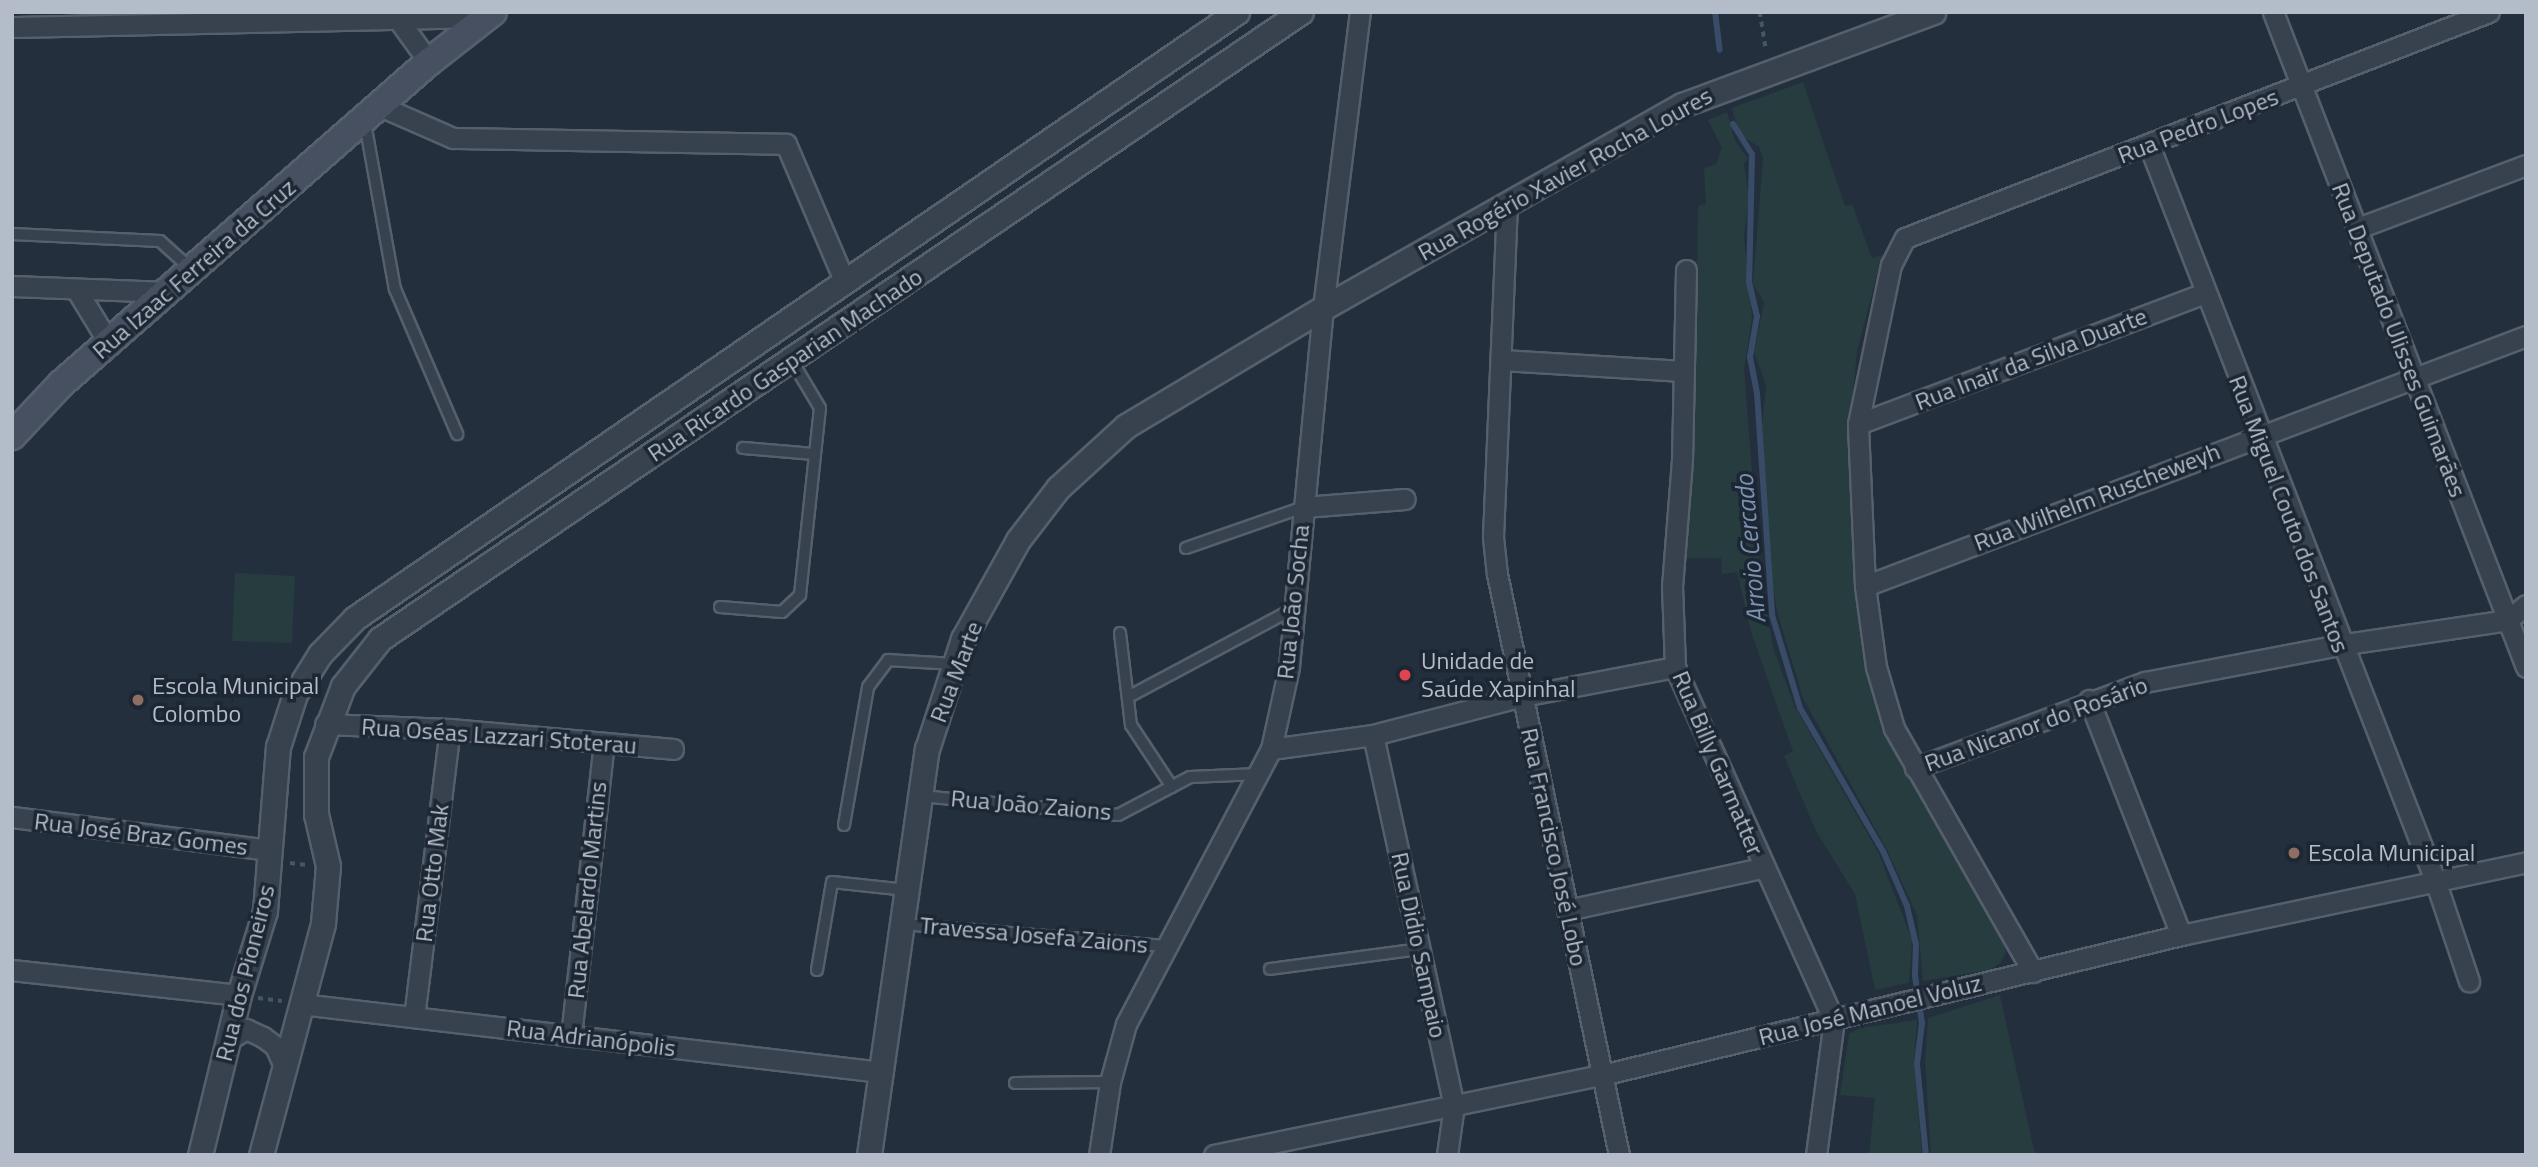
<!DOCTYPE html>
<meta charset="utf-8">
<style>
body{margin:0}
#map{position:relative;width:2538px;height:1167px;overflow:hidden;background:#242f3e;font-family:"Titillium Web",sans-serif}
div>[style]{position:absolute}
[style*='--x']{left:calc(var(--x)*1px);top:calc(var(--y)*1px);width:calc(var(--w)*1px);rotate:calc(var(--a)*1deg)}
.green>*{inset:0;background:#263c3f}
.stream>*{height:6px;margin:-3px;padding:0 3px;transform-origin:3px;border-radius:3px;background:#394c67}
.path>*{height:3.5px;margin-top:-1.75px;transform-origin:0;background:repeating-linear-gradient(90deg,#44595c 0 5px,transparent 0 10px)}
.roads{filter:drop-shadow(2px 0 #565f6c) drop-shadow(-2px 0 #565f6c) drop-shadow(0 2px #565f6c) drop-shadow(0 -2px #565f6c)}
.service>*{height:10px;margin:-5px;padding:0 5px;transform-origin:5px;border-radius:5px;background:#38414e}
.minor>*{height:19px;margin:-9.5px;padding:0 9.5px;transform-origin:9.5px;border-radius:9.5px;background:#38414e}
.tertiary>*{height:23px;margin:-11.5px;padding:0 11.5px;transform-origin:11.5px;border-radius:11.5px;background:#38414e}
.secondary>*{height:26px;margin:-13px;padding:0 13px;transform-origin:13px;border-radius:13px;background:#465061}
.dots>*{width:19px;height:19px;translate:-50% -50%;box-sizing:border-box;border:4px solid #1d2633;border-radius:50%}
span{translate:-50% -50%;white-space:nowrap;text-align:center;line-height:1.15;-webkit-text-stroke:7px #1d2633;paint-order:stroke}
.street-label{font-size:24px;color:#b4bcc9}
.poi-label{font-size:24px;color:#b4bcc9}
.left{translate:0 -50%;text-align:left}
.water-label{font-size:26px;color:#7c92b1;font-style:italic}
.frame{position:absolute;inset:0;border:14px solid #b4bcc9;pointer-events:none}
</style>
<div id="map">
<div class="green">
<i style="clip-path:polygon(1803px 82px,1845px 206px,1852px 204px,1872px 258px,1882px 255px,1857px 351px,1850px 423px,1853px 547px,1865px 660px,1885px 724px,2004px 944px,2006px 952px,2001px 962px,1990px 970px,1923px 981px,1917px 915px,1887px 850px,1803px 698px,1778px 615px,1769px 567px,1762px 425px,1766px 385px,1754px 352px,1764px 302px,1753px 284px,1763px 158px,1759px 147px,1739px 134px,1732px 108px)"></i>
<i style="clip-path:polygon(1727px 112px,1735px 141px,1748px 158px,1744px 164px,1749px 197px,1744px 236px,1752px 318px,1744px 369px,1759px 563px,1773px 648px,1795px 707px,1879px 854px,1912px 940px,1909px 983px,1875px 990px,1855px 894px,1816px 831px,1784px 756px,1793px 751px,1751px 632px,1737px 572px,1722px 574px,1721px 558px,1682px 558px,1694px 467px,1698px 206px,1706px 204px,1704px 168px,1716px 164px,1722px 148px,1708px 120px)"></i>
<i style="clip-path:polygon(235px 573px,295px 576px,292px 643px,232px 641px)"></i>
<i style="clip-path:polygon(2000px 995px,2035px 1155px,1931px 1155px,1925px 1062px,1928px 1018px)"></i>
<i style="clip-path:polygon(1917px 1020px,1914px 1064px,1922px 1155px,1869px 1155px,1875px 1098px,1840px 1095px,1849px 1034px,1860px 1028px)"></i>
</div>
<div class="stream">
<i style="--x:1715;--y:12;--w:38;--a:83"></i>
<i style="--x:1733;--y:124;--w:36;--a:58"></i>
<i style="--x:1752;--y:154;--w:128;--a:91.3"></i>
<i style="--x:1749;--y:282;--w:35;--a:77"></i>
<i style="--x:1757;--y:316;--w:42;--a:99.7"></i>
<i style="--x:1750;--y:357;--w:37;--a:79"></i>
<i style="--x:1757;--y:393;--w:223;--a:86.1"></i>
<i style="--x:1772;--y:615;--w:97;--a:73.2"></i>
<i style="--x:1800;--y:708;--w:165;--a:59.9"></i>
<i style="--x:1883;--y:851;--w:60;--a:66.4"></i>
<i style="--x:1907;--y:906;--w:39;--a:77"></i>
<i style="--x:1916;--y:944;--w:32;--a:92"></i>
<i style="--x:1915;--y:976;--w:48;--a:81.5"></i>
<i style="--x:1922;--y:1023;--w:41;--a:97"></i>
<i style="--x:1917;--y:1064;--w:91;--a:84.4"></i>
</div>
<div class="path">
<i style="--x:1760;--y:12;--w:38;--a:81"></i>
<i style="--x:290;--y:863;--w:17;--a:7"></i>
<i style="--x:258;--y:998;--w:24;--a:7"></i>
</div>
<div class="roads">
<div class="service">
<i style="--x:365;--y:123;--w:169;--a:79.8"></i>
<i style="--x:395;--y:289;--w:158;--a:66.8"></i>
<i style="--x:12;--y:234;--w:148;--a:2.7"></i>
<i style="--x:160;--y:241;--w:40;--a:42"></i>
<i style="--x:743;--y:448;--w:72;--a:4.8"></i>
<i style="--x:1186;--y:548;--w:125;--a:-19.2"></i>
<i style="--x:720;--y:607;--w:62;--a:4.6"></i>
<i style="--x:782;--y:612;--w:25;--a:-43"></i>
<i style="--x:800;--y:595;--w:188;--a:-83.9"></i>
<i style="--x:820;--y:408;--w:55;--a:-120.8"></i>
<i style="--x:1120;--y:633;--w:93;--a:83.2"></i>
<i style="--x:1131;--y:725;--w:74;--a:56.5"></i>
<i style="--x:1130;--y:696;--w:185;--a:-28.1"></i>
<i style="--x:921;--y:796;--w:198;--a:5.5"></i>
<i style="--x:1118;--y:815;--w:81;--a:-27.8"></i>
<i style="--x:1190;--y:777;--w:69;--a:-2.5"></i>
<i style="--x:844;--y:825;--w:140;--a:-80.1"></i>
<i style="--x:868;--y:687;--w:34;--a:-53"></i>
<i style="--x:888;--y:660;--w:66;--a:3.5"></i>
<i style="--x:902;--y:924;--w:265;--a:4.8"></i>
<i style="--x:1270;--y:969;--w:151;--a:-7.6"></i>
<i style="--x:817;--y:970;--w:89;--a:-80.3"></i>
<i style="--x:832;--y:882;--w:75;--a:6.1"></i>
<i style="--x:1015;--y:1083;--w:95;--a:-0.6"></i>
</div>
<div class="minor">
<i style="--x:2273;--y:12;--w:702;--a:68.88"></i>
<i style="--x:400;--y:22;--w:49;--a:54.1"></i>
<i style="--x:12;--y:27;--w:475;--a:-1.2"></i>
<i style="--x:380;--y:106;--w:80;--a:23.7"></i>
<i style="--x:453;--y:138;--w:333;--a:1"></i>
<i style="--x:786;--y:144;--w:150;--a:66.9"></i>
<i style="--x:2149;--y:145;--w:789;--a:68.74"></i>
<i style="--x:2435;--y:880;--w:107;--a:71.4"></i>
<i style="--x:1507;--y:203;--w:334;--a:92.4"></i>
<i style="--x:1493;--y:537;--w:37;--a:84"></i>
<i style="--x:1497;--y:574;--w:594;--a:78.14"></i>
<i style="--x:2358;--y:228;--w:179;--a:-20.6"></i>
<i style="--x:1686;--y:270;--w:190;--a:91.2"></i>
<i style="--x:1682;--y:460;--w:126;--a:94.5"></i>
<i style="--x:1672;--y:586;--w:81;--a:87.9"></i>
<i style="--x:1675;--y:667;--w:387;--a:65.8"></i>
<i style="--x:1834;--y:1020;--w:136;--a:97.6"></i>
<i style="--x:12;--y:286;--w:155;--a:2.2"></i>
<i style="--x:76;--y:289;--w:63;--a:58.6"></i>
<i style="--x:1503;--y:360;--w:179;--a:3.5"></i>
<i style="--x:1858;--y:424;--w:371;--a:-20.7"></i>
<i style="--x:1304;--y:507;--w:101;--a:-4.5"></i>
<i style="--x:1865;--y:586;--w:707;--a:-20.72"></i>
<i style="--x:2089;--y:700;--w:252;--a:68.6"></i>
<i style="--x:325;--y:724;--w:125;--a:2.3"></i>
<i style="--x:450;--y:729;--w:224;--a:5.1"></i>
<i style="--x:1373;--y:735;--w:379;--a:77.7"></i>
<i style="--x:1454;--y:1105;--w:50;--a:98"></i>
<i style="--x:1271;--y:749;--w:103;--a:-7.8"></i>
<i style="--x:1373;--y:735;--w:155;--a:-14.6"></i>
<i style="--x:1523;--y:696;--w:155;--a:-10.8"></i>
<i style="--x:1915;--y:768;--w:246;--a:-20.5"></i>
<i style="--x:2145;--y:682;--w:197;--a:-10.8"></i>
<i style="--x:2339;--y:645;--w:171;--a:-8.4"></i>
<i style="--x:2508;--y:620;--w:23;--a:-40"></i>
<i style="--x:12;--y:817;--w:260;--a:7.3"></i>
<i style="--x:1567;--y:910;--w:199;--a:-12.2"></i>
<i style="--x:12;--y:970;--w:228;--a:6.3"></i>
<i style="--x:2033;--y:972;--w:281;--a:-119.7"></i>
<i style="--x:1894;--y:728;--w:64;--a:-106.4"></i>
<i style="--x:1876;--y:667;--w:82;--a:-97.7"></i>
<i style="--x:1865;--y:586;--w:162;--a:-92.5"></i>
<i style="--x:1858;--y:424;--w:162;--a:-78.3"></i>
<i style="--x:1891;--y:265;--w:30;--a:-63"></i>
<i style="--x:1905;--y:238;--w:626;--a:-21.16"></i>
<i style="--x:301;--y:1004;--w:584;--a:6.69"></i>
<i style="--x:414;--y:1017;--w:290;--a:-82.9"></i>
<i style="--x:571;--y:1036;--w:295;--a:-83.6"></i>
<i style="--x:228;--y:1040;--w:21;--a:-31"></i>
<i style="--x:246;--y:1029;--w:19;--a:25"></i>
<i style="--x:263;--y:1037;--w:15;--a:37"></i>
<i style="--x:275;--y:1046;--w:24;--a:66"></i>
<i style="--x:1099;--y:1155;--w:74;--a:-81.4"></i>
<i style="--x:1110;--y:1082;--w:60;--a:-74.6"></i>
<i style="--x:1126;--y:1024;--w:311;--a:-62.2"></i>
<i style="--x:1271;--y:749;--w:84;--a:-77.6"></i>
<i style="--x:1289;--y:667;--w:361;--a:-84.6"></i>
<i style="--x:1323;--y:308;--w:298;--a:-82.9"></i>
<i style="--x:1214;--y:1155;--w:396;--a:-11.7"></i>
<i style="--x:1602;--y:1075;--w:596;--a:-13.59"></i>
<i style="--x:2181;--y:935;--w:353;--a:-11.9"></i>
</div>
<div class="tertiary">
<i style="--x:200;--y:1155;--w:165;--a:-76.3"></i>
<i style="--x:239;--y:995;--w:88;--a:-72.8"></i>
<i style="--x:265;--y:911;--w:165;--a:-85.5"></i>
<i style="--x:278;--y:747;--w:56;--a:-72.2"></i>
<i style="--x:295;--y:694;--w:47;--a:-58"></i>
<i style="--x:320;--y:654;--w:50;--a:-45.8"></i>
<i style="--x:355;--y:618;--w:1070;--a:-34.49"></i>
<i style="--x:261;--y:1155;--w:240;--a:-75"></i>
<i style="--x:323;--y:923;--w:57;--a:-85"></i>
<i style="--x:328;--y:866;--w:53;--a:-103"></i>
<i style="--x:316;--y:814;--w:57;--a:-90"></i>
<i style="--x:316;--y:757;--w:76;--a:-69.2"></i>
<i style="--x:343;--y:686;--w:60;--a:-51.8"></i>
<i style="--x:380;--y:639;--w:1114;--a:-34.25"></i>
<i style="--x:869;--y:1155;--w:410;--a:-81.9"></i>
<i style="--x:927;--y:749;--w:116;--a:-71.9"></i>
<i style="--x:963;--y:639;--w:113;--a:-60.9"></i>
<i style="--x:1018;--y:540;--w:66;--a:-52.4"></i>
<i style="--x:1058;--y:488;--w:92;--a:-42.4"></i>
<i style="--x:1126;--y:426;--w:230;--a:-30.9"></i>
<i style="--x:1323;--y:308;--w:412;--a:-29.5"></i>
<i style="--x:1682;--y:105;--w:268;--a:-20.3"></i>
</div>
<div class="secondary">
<i style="--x:12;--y:436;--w:71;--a:-46.7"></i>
<i style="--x:61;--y:384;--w:489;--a:-41.2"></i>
<i style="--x:429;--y:62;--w:81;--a:-38"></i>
</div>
</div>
<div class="dots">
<i style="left:1405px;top:675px;background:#e0444e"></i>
<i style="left:138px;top:700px;background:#8d6e63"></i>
<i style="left:2294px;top:853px;background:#8d6e63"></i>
</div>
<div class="street-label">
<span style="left:2198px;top:126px;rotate:-21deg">Rua Pedro Lopes</span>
<span style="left:1565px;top:174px;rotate:-29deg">Rua Rogério Xavier Rocha Loures</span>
<span style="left:194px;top:269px;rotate:-41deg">Rua Izaac Ferreira da Cruz</span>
<span style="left:2399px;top:340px;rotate:69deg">Rua Deputado Ulisses Guimarães</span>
<span style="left:2031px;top:359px;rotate:-21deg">Rua Inair da Silva Duarte</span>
<span style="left:785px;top:365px;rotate:-34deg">Rua Ricardo Gasparian Machado</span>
<span style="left:2097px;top:497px;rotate:-21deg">Rua Wilhelm Ruscheweyh</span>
<span style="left:2289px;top:514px;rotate:69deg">Rua Miguel Couto dos Santos</span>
<span style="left:1293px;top:602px;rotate:-84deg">Rua João Socha</span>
<span style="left:956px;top:672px;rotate:-69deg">Rua Marte</span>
<span style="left:2036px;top:724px;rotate:-20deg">Rua Nicanor do Rosário</span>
<span style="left:499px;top:736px;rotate:4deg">Rua Oséas Lazzari Stoterau</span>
<span style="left:1718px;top:763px;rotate:67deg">Rua Billy Garmatter</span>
<span style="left:1031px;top:805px;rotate:5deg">Rua João Zaions</span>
<span style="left:141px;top:834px;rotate:7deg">Rua José Braz Gomes</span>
<span style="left:1554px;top:847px;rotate:78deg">Rua Francisco José Lobo</span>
<span style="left:432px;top:873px;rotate:-83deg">Rua Otto Mak</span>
<span style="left:587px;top:890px;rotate:-84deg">Rua Abelardo Martins</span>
<span style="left:1034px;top:935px;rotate:5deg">Travessa Josefa Zaions</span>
<span style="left:1419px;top:945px;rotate:78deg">Rua Didio Sampaio</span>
<span style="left:245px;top:973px;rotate:-76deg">Rua dos Pioneiros</span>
<span style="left:1870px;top:1010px;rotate:-14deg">Rua José Manoel Voluz</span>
<span style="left:591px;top:1038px;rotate:7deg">Rua Adrianópolis</span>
</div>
<div class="poi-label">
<span class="left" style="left:1421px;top:675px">Unidade de<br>Saúde Xapinhal</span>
<span class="left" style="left:152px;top:700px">Escola Municipal<br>Colombo</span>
<span class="left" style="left:2308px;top:853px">Escola Municipal</span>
</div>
<div class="water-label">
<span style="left:1750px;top:549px;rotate:-95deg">Arroio Cercado</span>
</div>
<div class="frame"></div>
</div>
